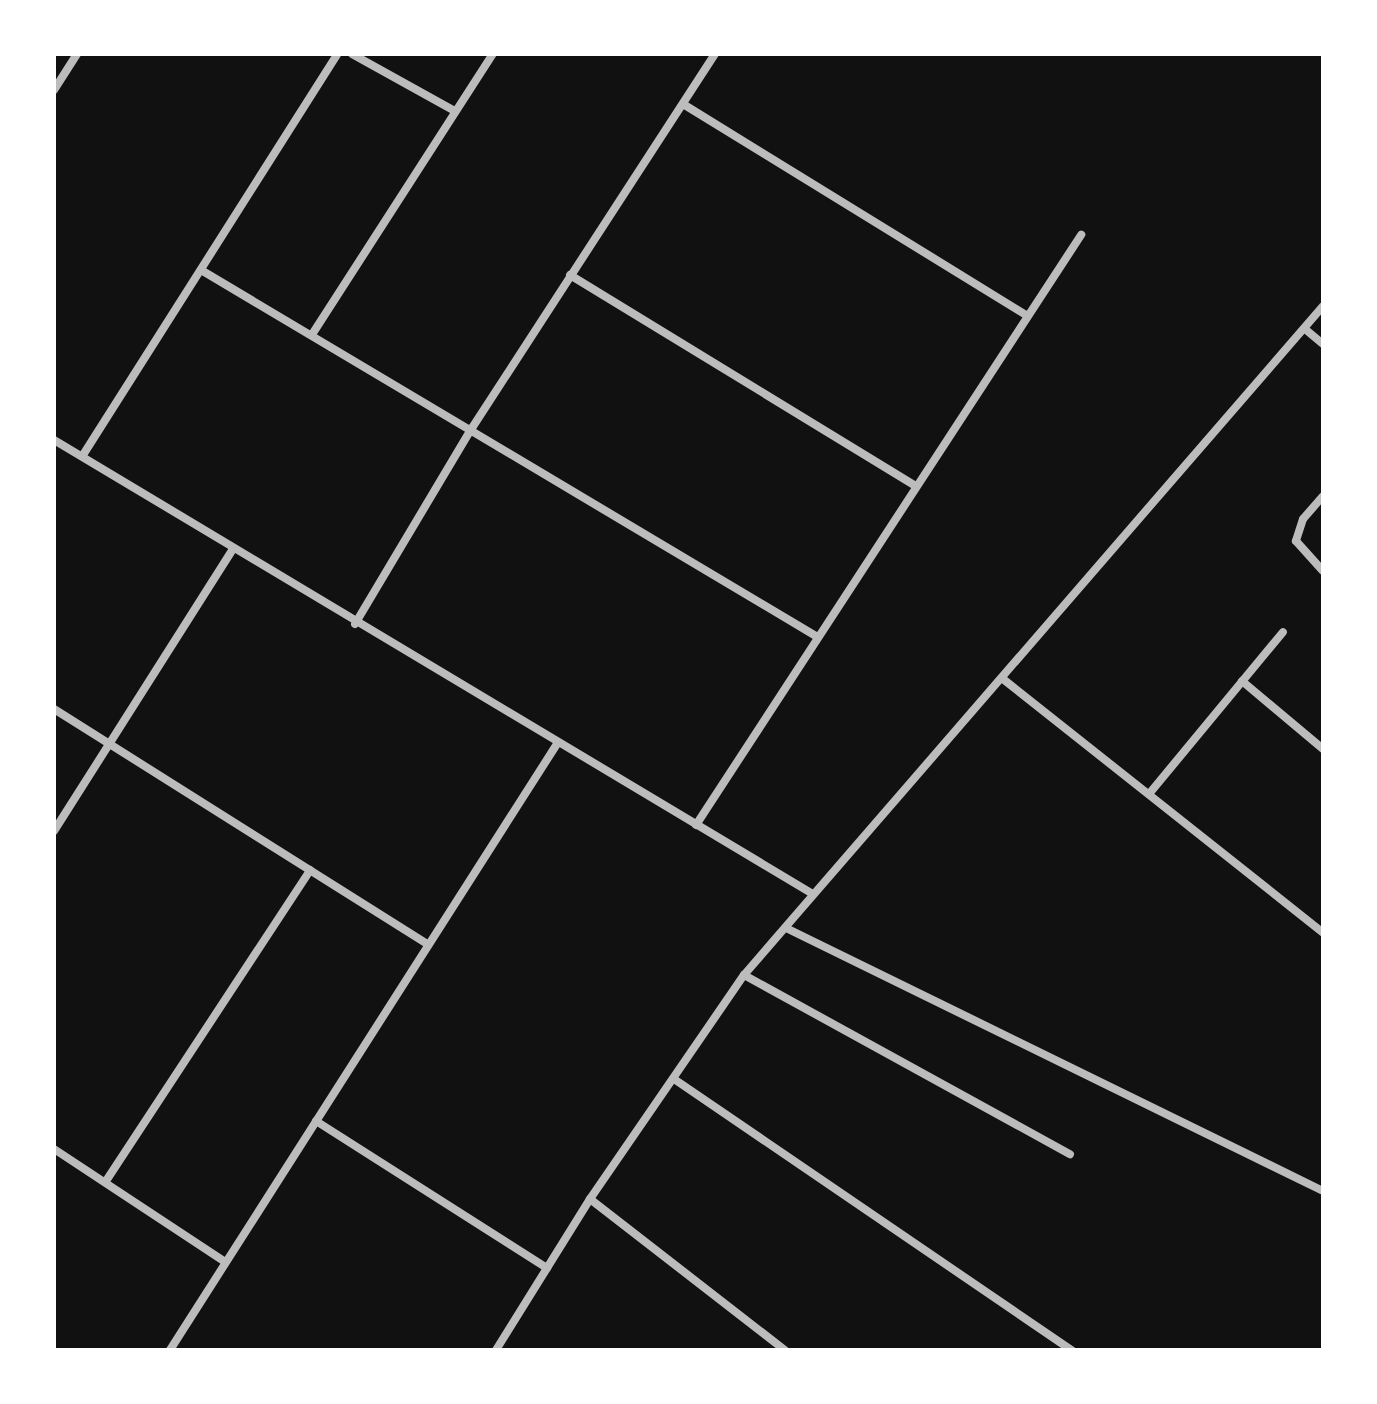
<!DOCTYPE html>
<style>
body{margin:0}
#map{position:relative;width:1377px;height:1404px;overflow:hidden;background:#111;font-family:"Varela Round",sans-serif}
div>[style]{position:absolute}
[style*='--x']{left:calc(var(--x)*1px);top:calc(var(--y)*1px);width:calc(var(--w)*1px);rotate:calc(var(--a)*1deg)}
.minor>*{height:8px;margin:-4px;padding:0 4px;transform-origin:4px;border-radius:4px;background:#bcbcbc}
span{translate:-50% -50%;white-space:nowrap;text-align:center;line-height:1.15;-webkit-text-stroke:6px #fff;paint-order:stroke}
.frame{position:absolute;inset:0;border:56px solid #fff;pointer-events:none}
</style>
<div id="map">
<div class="minor">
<i style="--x:352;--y:54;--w:118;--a:29"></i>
<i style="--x:54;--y:90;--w:43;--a:-57.4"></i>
<i style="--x:683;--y:104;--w:404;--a:31.6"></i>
<i style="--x:201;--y:270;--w:716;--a:30.76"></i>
<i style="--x:570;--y:275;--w:404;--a:31.4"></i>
<i style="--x:1305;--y:329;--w:23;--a:40"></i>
<i style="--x:313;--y:333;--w:332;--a:-57.2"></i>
<i style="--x:54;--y:440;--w:884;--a:30.89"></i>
<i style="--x:83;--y:455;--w:475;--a:-57.6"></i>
<i style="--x:1323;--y:496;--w:30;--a:131"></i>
<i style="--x:1303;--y:519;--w:23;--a:108"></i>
<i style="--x:1296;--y:541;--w:40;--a:48"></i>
<i style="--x:355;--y:624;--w:228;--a:-59.2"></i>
<i style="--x:472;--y:428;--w:446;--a:-57"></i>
<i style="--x:1003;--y:679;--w:409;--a:38.4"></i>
<i style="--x:1242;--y:681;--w:106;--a:40"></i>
<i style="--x:54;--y:709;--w:439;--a:32.2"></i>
<i style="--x:1149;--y:794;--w:210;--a:-50.4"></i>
<i style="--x:696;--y:825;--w:705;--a:-56.87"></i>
<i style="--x:54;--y:831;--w:334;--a:-57.6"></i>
<i style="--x:786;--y:928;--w:598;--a:26.09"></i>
<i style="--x:744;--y:975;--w:372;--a:28.8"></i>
<i style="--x:674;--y:1079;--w:482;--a:34.3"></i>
<i style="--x:316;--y:1121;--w:274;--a:32.5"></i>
<i style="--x:54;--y:1149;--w:204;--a:33.4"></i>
<i style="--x:106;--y:1181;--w:372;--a:-56.7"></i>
<i style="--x:590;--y:1199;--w:247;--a:37.8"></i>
<i style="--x:170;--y:1350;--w:719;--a:-57.44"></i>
<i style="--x:496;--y:1350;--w:178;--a:-58.1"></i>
<i style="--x:590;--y:1199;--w:272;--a:-55.5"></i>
<i style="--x:744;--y:975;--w:885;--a:-49.12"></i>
</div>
<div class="frame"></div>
</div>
